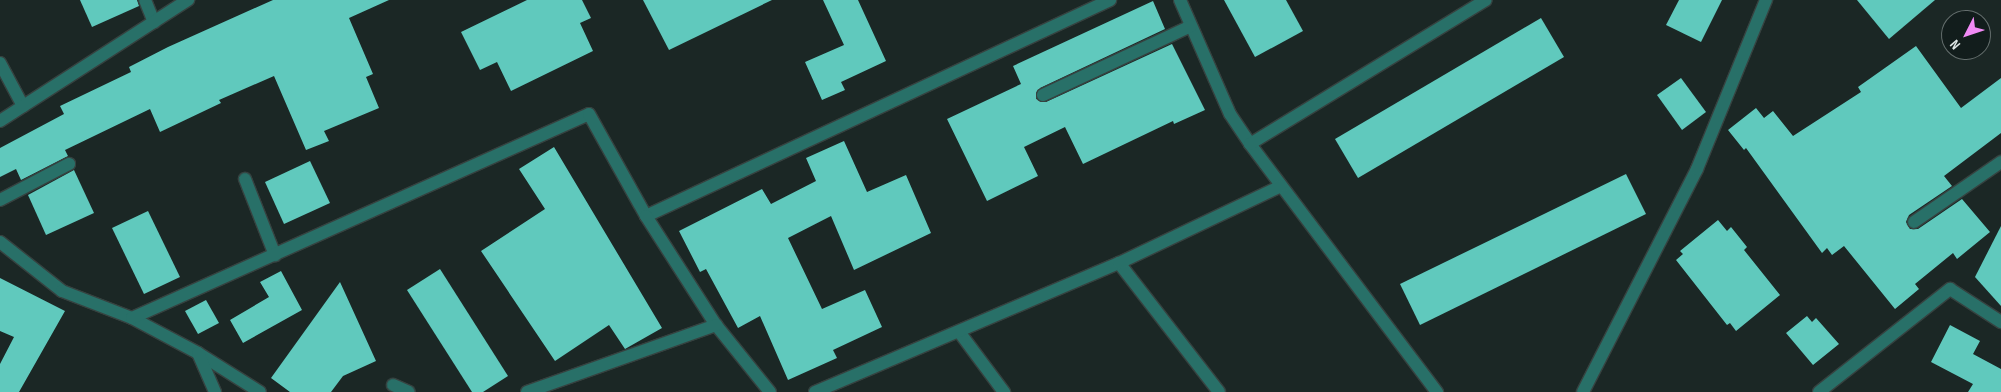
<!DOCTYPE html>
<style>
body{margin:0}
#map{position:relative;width:2001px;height:392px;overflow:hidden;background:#1b2725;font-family:"Sofia Sans Condensed",sans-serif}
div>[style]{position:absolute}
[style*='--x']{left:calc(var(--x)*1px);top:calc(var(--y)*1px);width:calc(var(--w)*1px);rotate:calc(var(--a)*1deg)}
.building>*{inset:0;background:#60c9bd}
.roads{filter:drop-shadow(1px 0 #364240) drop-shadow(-1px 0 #364240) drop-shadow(0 1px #364240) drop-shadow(0 -1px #364240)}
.street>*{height:12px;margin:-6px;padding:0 6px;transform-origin:6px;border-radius:6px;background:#287068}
span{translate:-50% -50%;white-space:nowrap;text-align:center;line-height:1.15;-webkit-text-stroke:5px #121d1c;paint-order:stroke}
.north{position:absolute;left:1941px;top:10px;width:50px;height:50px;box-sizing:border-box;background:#121d1c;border:1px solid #646e6d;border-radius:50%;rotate:229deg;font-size:14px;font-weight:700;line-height:20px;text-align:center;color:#dfe7e6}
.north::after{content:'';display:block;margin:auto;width:18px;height:22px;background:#f18af5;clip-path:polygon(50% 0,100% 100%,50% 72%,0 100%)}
</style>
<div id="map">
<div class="building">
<i style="clip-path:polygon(80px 0,137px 0,139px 6px,92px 27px)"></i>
<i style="clip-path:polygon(273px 0,389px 0,349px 18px,373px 74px,366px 77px,379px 108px,324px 131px,329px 141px,306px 150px,274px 76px,219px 100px,221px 103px,160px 132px,150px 109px,65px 150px,68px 156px,21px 180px,16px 169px,0 177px,0 148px,64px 114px,60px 106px,131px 72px,129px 67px,168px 47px)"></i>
<i style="clip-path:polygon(527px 0,582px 0,591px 18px,580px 23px,593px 51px,511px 91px,497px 62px,480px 70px,461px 32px)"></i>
<i style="clip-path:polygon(643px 0,772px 0,669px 50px)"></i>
<i style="clip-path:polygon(823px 0,858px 0,886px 61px,841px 82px,845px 90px,822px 100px,805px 62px,844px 45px)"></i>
<i style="clip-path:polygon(1224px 0,1286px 0,1303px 31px,1255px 57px)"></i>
<i style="clip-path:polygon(1679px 0,1722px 0,1701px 42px,1666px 25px)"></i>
<i style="clip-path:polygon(1857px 0,1935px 0,1889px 39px)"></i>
<i style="clip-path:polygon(1153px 1px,1165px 29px,1040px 88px,1036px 99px,1046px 102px,1172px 44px,1205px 110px,1174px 124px,1173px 121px,1083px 164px,1065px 127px,1024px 147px,1038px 176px,987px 201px,947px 119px,1021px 84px,1013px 66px)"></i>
<i style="clip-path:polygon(1541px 18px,1564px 57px,1358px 178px,1335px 139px)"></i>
<i style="clip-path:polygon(1916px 46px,1961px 108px,2001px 78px,2001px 133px,1944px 176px,1952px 186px,1909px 215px,1906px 222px,1910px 229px,1918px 229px,1962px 199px,1990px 232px,1957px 259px,1953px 253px,1915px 284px,1919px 289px,1895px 309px,1844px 246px,1832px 255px,1827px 248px,1822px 253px,1746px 148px,1744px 150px,1728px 130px,1756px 108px,1764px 118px,1773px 111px,1793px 136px,1861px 92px,1858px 87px)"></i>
<i style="clip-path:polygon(1681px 78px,1706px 112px,1682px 130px,1657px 95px)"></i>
<i style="clip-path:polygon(844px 141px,867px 192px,906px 175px,931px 233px,854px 270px,831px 216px,788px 238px,822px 309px,865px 290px,882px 327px,833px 350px,837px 358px,788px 380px,760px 316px,738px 328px,706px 269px,700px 272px,679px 231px,762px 189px,771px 204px,816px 181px,806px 158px)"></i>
<i style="clip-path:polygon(554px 147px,662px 328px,625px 349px,609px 325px,555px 361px,481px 251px,545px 209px,519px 169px)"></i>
<i style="clip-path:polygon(310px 161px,330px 203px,284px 224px,265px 182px)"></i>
<i style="clip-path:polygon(74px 170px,94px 213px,46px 235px,28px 195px)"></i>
<i style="clip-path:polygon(1626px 174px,1646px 214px,1420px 325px,1400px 284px)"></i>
<i style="clip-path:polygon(148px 211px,180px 277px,144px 294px,112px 228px)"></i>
<i style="clip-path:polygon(1718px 220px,1727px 231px,1731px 227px,1747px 247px,1744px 250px,1780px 295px,1736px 331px,1730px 323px,1727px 325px,1676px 260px,1683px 254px,1680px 251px)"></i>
<i style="clip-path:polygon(2001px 226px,2001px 306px,1975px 277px)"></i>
<i style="clip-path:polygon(440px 269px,508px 376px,483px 392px,472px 392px,407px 290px)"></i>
<i style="clip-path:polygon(281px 271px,302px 310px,243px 343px,230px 320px,269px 297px,260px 282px)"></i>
<i style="clip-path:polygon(0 278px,65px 311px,19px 392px,0 392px,0 364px,14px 337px,0 331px)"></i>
<i style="clip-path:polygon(340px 282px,376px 361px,343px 376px,331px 392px,290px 392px,271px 378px)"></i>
<i style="clip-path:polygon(206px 300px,219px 323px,198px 334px,185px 311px)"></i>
<i style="clip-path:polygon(1807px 316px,1812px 322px,1816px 318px,1839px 344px,1813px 365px,1786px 333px)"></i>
<i style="clip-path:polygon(1950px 325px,1980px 341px,1973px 354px,2001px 369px,2001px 392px,1968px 392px,1973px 384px,1931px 362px)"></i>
</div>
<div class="roads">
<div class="street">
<i style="--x:145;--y:0;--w:24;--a:68"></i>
<i style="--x:1180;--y:0;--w:124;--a:66.3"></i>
<i style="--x:1230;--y:114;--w:36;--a:56"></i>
<i style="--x:1250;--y:144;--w:311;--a:53"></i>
<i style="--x:0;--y:63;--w:49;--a:61.9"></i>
<i style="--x:1043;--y:95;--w:163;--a:-25"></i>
<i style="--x:0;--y:121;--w:224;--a:-32.8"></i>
<i style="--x:1250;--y:144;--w:276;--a:-31.4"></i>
<i style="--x:245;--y:179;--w:82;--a:68.5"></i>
<i style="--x:0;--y:200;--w:78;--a:-27.6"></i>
<i style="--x:646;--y:216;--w:512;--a:-24.96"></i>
<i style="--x:1914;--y:222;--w:106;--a:-34.6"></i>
<i style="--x:0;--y:242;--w:79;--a:38.3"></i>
<i style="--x:62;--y:291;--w:75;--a:21.1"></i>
<i style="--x:132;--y:318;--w:75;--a:27.9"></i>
<i style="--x:198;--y:353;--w:73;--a:32.2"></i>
<i style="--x:1119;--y:263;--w:163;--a:52.2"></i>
<i style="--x:132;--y:318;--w:500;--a:-24.06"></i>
<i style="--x:589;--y:114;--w:117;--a:60.8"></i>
<i style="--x:646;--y:216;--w:130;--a:57.3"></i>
<i style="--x:716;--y:325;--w:86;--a:51.1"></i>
<i style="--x:960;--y:333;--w:74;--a:53.3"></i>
<i style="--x:198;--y:353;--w:43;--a:66.4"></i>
<i style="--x:393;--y:385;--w:17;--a:24"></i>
<i style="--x:527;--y:392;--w:201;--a:-19.5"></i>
<i style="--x:815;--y:392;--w:330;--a:-23"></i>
<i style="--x:1119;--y:263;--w:179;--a:-25.4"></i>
<i style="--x:1583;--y:392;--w:250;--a:-62.9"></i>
<i style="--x:1697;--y:169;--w:183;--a:-67.8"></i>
<i style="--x:1819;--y:392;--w:167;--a:-38.2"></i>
<i style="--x:1950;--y:289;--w:61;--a:32.9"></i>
</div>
</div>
<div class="north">N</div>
</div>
